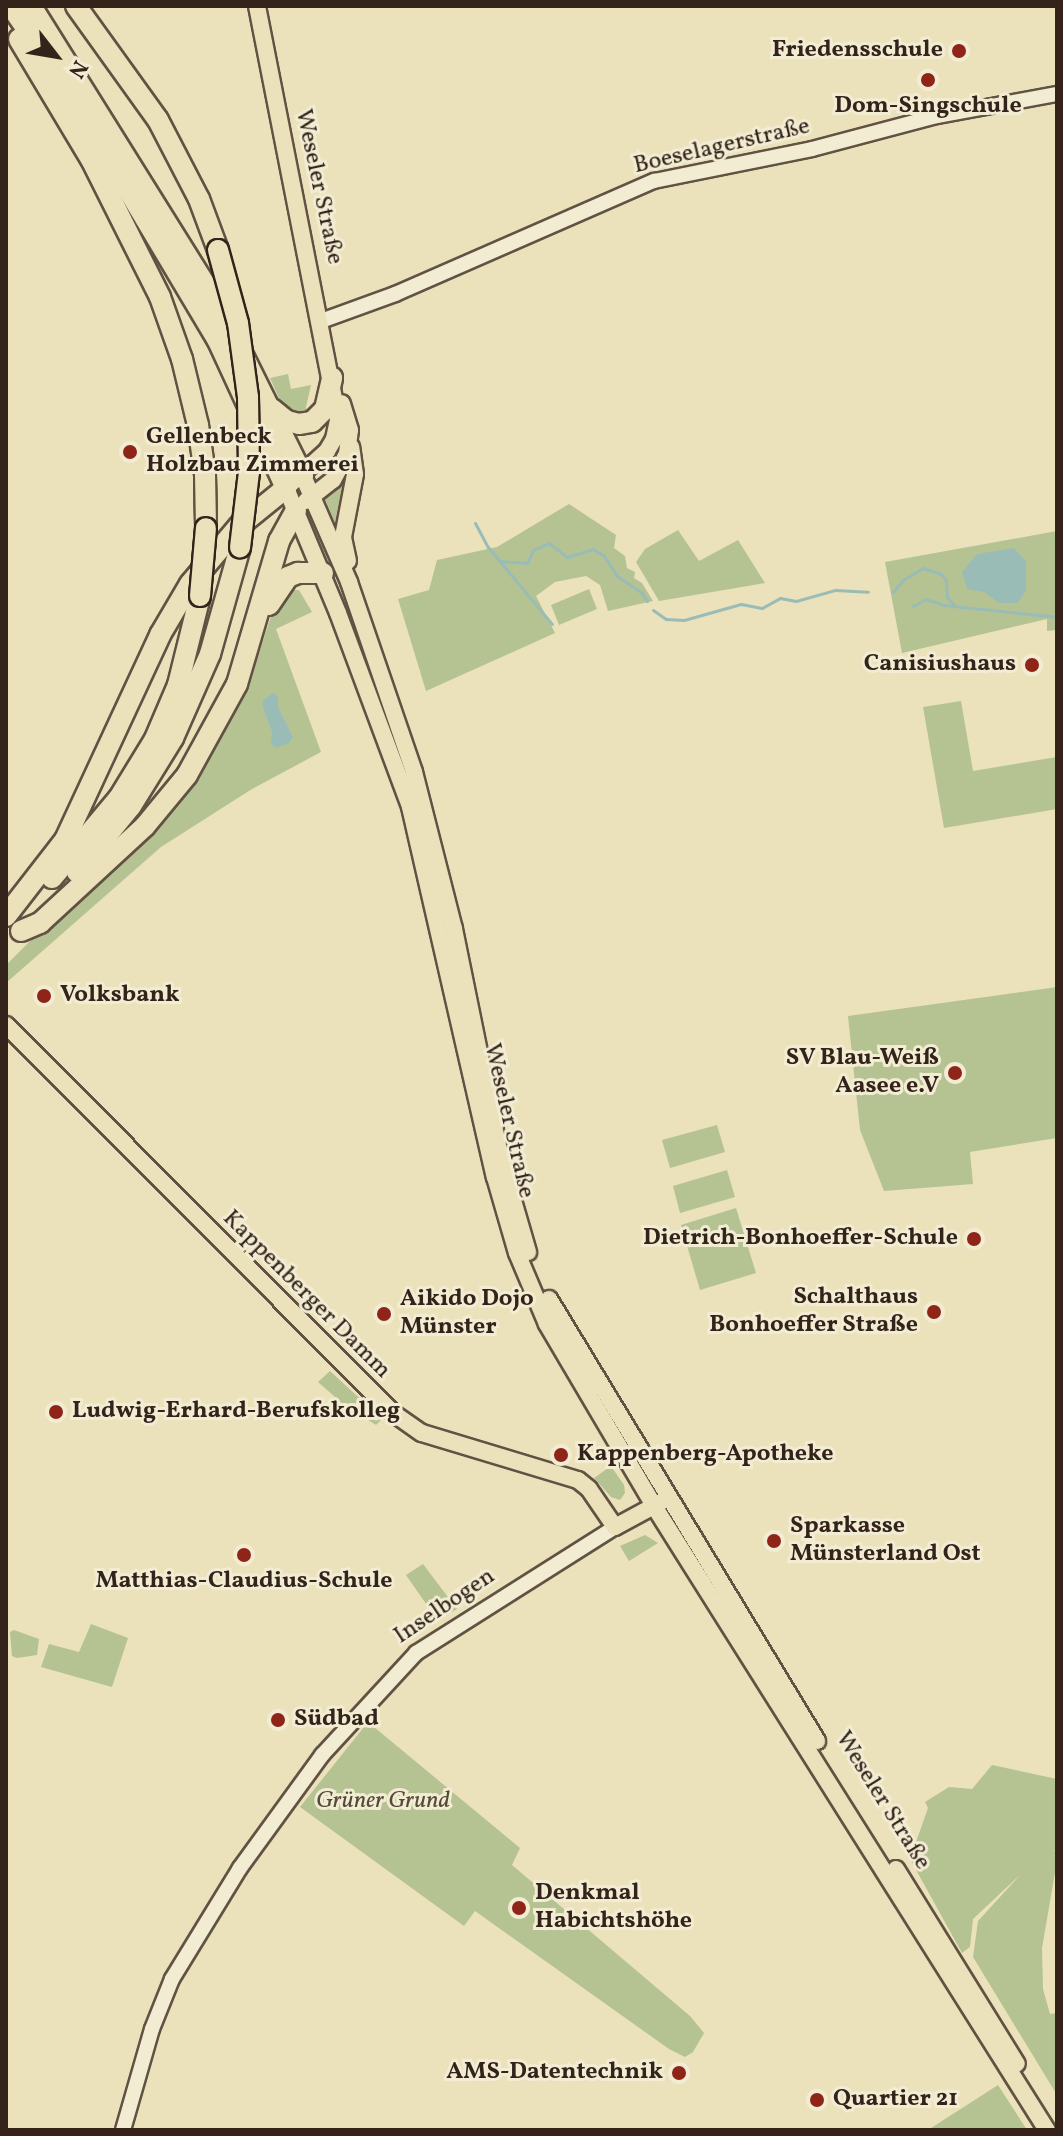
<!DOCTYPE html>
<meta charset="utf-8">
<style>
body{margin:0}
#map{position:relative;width:1063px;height:2136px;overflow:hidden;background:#ebe1bb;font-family:Vollkorn,serif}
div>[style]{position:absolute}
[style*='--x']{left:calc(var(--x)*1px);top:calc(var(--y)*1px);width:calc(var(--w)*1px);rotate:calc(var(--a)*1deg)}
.green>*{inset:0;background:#b5c392}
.water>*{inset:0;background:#9abcb7}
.stream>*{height:3px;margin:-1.5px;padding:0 1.5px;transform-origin:1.5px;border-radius:1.5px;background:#9abcb7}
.roads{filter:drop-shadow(2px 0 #615243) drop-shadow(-2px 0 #615243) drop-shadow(0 2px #615243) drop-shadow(0 -2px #615243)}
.minor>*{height:14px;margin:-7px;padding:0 7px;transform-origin:7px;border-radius:7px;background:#f2ecd3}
.major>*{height:16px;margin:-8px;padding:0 8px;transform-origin:8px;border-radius:8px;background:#ebe1bb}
.highway>*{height:20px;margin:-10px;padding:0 10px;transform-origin:10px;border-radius:10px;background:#ebe1bb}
.bridges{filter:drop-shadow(2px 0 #33231b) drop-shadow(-2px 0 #33231b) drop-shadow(0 2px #33231b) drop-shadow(0 -2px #33231b)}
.highway-bridge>*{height:20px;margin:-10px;padding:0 10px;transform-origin:10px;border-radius:10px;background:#ebe1bb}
.dots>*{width:22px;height:22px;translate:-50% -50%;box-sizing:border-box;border:4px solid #f2ecd3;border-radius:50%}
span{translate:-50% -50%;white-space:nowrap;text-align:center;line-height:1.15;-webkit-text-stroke:6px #f2ecd3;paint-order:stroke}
.poi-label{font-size:24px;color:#33231b;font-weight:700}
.right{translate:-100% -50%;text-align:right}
.left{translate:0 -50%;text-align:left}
.street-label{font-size:24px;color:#33231b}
.park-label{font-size:24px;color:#544b39;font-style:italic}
.frame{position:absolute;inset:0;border:8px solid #33231b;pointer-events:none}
.north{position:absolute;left:16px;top:16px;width:80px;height:80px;-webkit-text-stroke:6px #f2ecd3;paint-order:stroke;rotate:121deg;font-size:22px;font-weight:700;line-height:32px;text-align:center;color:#33231b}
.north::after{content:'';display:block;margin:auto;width:28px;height:36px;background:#33231b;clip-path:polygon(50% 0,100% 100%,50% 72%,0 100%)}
</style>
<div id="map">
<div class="green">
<i style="clip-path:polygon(288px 374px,291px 389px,311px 385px,306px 407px,308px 417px,286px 414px,270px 378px)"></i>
<i style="clip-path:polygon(350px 464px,338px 530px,324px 497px)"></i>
<i style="clip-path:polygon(569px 504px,616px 535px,614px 548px,625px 556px,627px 568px,635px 572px,634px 578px,642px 583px,653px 601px,608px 611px,600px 585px,586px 576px,555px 582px,536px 596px,555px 633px,426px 691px,398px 599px,429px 590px,437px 560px,497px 547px)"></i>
<i style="clip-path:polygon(678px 530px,699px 561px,738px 540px,765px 583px,659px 601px,636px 562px,645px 549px)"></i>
<i style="clip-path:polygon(1057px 531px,1057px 630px,1047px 631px,1047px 619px,902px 653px,885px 562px)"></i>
<i style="clip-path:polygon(589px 589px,597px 609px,559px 625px,551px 605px)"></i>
<i style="clip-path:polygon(290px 590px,299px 590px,312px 612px,276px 629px,321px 752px,252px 789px,161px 847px,6px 983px,6px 965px,203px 769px,243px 699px,276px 602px)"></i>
<i style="clip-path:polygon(961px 701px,973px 771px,1057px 757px,1057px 809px,944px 828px,923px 707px)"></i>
<i style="clip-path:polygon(1057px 987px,1057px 1138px,970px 1152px,973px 1184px,884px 1191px,860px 1130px,848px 1016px)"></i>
<i style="clip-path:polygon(717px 1125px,725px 1152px,670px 1168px,662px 1140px)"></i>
<i style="clip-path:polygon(727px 1170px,735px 1197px,680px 1213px,673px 1186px)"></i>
<i style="clip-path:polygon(736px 1208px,756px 1273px,700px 1290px,681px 1225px)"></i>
<i style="clip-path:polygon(330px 1371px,382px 1419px,376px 1425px,343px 1404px,318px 1382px)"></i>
<i style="clip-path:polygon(611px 1466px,624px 1485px,625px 1493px,620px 1500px,611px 1497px,594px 1478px)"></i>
<i style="clip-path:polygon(645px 1535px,658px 1543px,629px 1561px,620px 1546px)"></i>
<i style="clip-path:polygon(423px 1564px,457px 1609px,438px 1621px,406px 1575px)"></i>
<i style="clip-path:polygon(91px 1624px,128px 1638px,112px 1687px,41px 1667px,49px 1644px,79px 1652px)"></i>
<i style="clip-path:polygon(14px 1630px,39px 1639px,37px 1655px,17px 1658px,12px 1656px,10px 1632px)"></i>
<i style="clip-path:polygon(368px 1722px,520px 1848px,512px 1865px,690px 2016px,704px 2033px,693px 2052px,685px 2057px,669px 2049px,475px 1911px,464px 1926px,300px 1807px)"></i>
<i style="clip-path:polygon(992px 1765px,1057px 1779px,1057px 1848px,1052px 1852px,1057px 1849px,1057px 1861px,1042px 1948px,1043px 1989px,1050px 2014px,1057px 2013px,1057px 2095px,973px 1957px,978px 1921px,1020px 1875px,973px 1919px,970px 1947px,962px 1953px,910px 1859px,928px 1808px,925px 1802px,949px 1787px,972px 1789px)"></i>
<i style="clip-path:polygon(998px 2085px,1027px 2130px,928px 2130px)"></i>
</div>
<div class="water">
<i style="clip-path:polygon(1014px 548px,1026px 561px,1026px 590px,1021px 599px,1017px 603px,999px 603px,984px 592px,967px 589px,962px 572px,977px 554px)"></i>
<i style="clip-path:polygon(273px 693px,278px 696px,278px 707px,293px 737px,289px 743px,276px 748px,271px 744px,272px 732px,263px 708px,263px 700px)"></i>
</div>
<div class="stream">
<i style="--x:475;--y:523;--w:27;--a:62"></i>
<i style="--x:488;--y:547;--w:100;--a:50.3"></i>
<i style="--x:500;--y:561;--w:27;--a:4"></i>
<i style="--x:527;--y:563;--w:14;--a:-65"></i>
<i style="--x:533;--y:550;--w:17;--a:-24"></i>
<i style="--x:549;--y:543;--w:23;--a:38"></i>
<i style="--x:567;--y:557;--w:27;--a:-17"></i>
<i style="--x:593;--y:549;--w:13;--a:32"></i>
<i style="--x:604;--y:556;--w:24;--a:57"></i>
<i style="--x:617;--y:576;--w:29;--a:34"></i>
<i style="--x:641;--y:592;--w:11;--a:56"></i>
<i style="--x:893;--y:592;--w:16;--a:-50"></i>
<i style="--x:903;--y:580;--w:23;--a:-31"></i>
<i style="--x:923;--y:568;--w:19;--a:18"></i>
<i style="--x:941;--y:574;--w:8;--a:50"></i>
<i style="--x:946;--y:580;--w:17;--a:87"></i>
<i style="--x:947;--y:597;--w:11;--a:49"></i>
<i style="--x:913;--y:606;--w:15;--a:-28"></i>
<i style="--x:926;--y:599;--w:18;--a:19"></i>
<i style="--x:943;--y:605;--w:115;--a:6"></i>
<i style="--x:653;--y:610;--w:16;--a:35"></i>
<i style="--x:666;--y:619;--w:18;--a:3"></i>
<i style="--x:684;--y:620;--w:59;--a:-15.7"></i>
<i style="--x:741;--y:604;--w:21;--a:11"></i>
<i style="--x:762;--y:608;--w:21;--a:-29"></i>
<i style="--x:780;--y:598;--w:16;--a:11"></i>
<i style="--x:796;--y:601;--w:41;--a:-15.8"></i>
<i style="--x:835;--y:590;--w:33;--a:3"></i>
</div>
<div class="roads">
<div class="minor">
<i style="--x:321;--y:321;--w:79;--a:-20"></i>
<i style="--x:395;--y:294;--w:283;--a:-23.6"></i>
<i style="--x:654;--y:181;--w:161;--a:-11.4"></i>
<i style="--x:812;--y:149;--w:129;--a:-14.8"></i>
<i style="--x:937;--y:116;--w:122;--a:-10.4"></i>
<i style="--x:123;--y:2130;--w:105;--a:-74"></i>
<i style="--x:152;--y:2029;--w:54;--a:-68.2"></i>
<i style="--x:172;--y:1979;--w:130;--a:-58.5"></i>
<i style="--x:240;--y:1868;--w:140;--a:-54"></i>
<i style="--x:322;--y:1755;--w:139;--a:-47.3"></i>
<i style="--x:416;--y:1653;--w:236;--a:-32.3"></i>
</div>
<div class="major">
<i style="--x:257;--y:6;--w:422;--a:78.9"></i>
<i style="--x:338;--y:420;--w:19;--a:102"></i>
<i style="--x:334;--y:439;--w:14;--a:120"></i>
<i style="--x:327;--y:451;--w:55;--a:137.9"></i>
<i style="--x:286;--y:488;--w:135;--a:67.4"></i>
<i style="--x:338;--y:613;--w:207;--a:69.6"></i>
<i style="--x:410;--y:807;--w:380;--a:77.1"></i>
<i style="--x:495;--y:1177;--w:79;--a:73.9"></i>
<i style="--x:517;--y:1253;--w:77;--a:67.1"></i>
<i style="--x:547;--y:1324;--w:211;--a:59.5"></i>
<i style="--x:654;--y:1506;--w:737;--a:57.8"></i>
<i style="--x:303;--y:476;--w:116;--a:66.5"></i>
<i style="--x:349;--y:582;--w:201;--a:71.1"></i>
<i style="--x:414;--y:772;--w:162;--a:75.7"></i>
<i style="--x:454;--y:929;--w:235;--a:78.5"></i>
<i style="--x:501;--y:1159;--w:97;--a:73.8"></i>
<i style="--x:306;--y:501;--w:34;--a:-38"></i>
<i style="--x:333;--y:480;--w:30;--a:-62"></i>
<i style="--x:347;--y:454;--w:24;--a:-83"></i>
<i style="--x:350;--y:430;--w:28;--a:-107"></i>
<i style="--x:348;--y:561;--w:25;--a:-102"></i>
<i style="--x:343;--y:537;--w:64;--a:-79.2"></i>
<i style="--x:355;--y:474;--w:27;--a:-98"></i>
<i style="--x:6;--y:1025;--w:548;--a:45.07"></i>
<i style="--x:393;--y:1413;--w:35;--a:35"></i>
<i style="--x:422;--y:1433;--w:163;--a:16.8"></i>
<i style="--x:578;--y:1480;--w:14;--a:39"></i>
<i style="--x:589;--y:1489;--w:46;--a:55.6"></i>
<i style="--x:615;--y:1527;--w:52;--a:-28.5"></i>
<i style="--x:549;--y:1299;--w:517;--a:58.77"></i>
<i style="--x:896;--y:1869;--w:229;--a:58.2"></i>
</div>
<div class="highway">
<i style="--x:31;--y:6;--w:353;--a:58"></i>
<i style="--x:218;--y:305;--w:191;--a:63.6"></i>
<i style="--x:76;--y:6;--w:140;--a:54.3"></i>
<i style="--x:158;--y:120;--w:89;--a:62.6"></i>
<i style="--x:199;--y:199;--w:54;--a:69.6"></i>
<i style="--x:19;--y:39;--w:142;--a:59.1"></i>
<i style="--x:92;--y:161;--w:152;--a:63.4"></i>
<i style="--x:160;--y:297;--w:66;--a:70.5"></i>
<i style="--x:182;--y:359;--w:68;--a:76.4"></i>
<i style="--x:198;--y:425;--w:49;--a:81.9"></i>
<i style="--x:205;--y:474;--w:54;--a:88.9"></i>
<i style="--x:272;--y:409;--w:19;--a:39"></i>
<i style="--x:287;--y:421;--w:12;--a:14"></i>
<i style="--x:299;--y:424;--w:13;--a:-9"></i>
<i style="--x:312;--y:422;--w:18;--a:-45"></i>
<i style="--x:325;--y:409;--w:32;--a:-77"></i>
<i style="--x:269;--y:605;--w:34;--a:-56"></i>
<i style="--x:288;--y:577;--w:11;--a:-22"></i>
<i style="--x:298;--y:573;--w:25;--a:0"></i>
<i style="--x:77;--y:872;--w:85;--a:-50.7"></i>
<i style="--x:131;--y:806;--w:80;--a:-58.3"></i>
<i style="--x:173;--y:738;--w:92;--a:-66.2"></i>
<i style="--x:210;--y:654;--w:111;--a:-74.3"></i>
<i style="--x:52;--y:878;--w:104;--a:-50.1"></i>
<i style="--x:119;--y:798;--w:69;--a:-58.6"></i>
<i style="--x:155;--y:739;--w:59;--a:-66.9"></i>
<i style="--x:178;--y:685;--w:92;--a:-76.1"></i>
<i style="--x:6;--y:916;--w:96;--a:-52.2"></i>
<i style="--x:65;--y:840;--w:226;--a:-65.1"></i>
<i style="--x:160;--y:635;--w:59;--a:-59.5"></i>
<i style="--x:190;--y:584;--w:76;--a:-49.8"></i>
<i style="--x:239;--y:526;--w:60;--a:-39"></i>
<i style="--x:286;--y:488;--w:164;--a:-114.8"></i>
<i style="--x:217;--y:339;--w:289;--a:-120.8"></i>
<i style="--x:69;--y:91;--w:103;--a:-124.3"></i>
<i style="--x:21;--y:931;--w:21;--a:-23"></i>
<i style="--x:40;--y:923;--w:143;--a:-42.7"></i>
<i style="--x:145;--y:826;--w:66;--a:-50.5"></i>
<i style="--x:187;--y:775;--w:104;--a:-61.2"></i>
<i style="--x:237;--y:684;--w:149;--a:-73.6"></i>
<i style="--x:279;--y:541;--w:35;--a:-61"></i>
</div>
</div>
<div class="bridges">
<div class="highway-bridge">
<i style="--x:218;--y:250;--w:76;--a:74.7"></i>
<i style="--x:238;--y:323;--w:75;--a:82.3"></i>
<i style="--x:248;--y:397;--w:75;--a:89.2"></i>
<i style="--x:249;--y:472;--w:76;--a:96.8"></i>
<i style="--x:200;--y:596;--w:68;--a:-85"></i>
</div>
</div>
<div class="dots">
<i style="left:959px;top:51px;background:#8f2418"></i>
<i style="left:928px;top:80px;background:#8f2418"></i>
<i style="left:130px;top:452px;background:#8f2418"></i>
<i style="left:1032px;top:665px;background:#8f2418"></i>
<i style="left:44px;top:996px;background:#8f2418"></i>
<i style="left:955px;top:1073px;background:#8f2418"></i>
<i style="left:974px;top:1239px;background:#8f2418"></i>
<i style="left:934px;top:1312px;background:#8f2418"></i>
<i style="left:384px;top:1314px;background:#8f2418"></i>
<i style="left:56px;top:1412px;background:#8f2418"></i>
<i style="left:561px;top:1455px;background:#8f2418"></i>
<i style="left:774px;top:1541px;background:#8f2418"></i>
<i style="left:244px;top:1555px;background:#8f2418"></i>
<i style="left:278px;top:1720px;background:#8f2418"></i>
<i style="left:519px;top:1908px;background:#8f2418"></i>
<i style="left:679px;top:2073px;background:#8f2418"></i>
<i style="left:817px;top:2100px;background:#8f2418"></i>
</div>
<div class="poi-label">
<span class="right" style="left:943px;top:51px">Friedensschule</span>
<span style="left:928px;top:107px">Dom-Singschule</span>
<span class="left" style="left:146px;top:452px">Gellenbeck<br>Holzbau Zimmerei</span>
<span class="right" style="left:1016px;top:665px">Canisiushaus</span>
<span class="left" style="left:60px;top:996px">Volksbank</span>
<span class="right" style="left:939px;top:1073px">SV Blau-Weiß<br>Aasee e.V</span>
<span class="right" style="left:958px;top:1239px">Dietrich-Bonhoeffer-Schule</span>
<span class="right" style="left:918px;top:1312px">Schalthaus<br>Bonhoeffer Straße</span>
<span class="left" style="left:400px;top:1314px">Aikido Dojo<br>Münster</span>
<span class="left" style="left:72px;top:1412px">Ludwig-Erhard-Berufskolleg</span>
<span class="left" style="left:577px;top:1455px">Kappenberg-Apotheke</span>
<span class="left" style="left:790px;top:1541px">Sparkasse<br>Münsterland Ost</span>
<span style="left:244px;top:1582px">Matthias-Claudius-Schule</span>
<span class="left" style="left:294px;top:1720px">Südbad</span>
<span class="left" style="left:535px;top:1908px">Denkmal<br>Habichtshöhe</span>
<span class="right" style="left:663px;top:2073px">AMS-Datentechnik</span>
<span class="left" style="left:833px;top:2100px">Quartier 21</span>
</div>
<div class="street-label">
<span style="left:722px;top:147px;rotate:-13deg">Boeselagerstraße</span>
<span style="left:318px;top:187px;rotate:78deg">Weseler Straße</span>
<span style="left:508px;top:1121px;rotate:77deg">Weseler Straße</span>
<span style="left:306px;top:1295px;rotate:45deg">Kappenberger Damm</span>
<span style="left:445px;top:1607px;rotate:-34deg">Inselbogen</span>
<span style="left:882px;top:1801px;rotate:58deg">Weseler Straße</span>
</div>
<div class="park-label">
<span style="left:383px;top:1802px">Grüner Grund</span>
</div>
<div class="frame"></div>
<div class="north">N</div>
</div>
